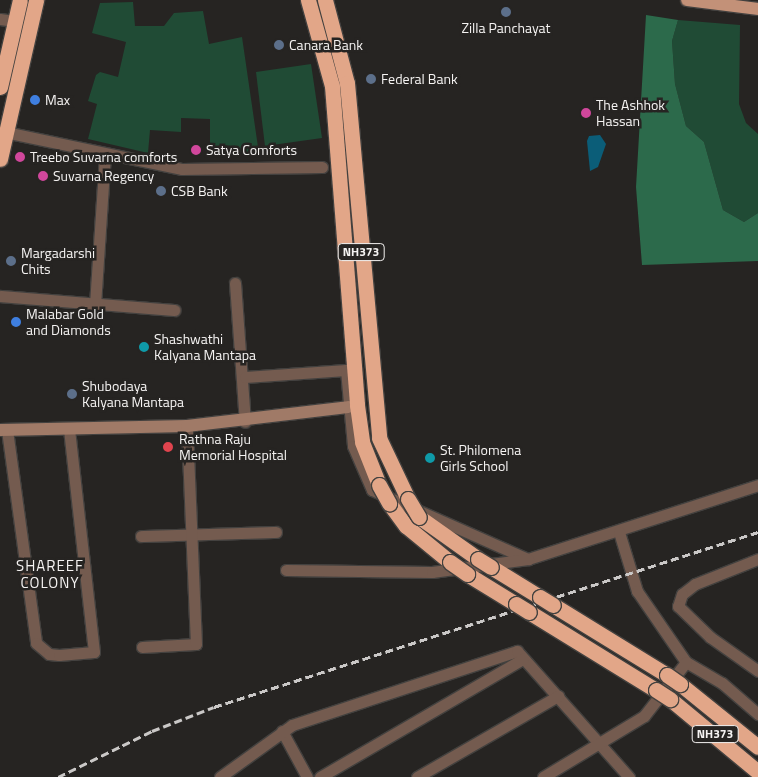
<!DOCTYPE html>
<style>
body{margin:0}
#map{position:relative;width:758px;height:777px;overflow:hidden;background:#262422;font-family:"Titillium Web",sans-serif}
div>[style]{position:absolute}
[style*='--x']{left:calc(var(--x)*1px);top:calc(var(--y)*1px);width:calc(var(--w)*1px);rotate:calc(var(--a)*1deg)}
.green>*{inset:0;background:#204b35}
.forest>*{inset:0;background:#2c6a4b}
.water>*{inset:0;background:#0b5d78}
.roads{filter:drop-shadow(1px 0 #43413f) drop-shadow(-1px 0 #43413f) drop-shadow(0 1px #43413f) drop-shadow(0 -1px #43413f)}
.street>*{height:11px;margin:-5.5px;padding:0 5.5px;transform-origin:5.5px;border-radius:5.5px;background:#745b4f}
.secondary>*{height:12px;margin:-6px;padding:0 6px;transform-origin:6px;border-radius:6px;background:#a07a67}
.primary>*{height:12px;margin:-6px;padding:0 6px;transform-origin:6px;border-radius:6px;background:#c39178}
.highway>*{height:15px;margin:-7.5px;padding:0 7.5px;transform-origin:7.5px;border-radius:7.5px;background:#e2a688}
.rail>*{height:3px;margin-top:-1.5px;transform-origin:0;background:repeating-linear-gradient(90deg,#cac8c7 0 8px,transparent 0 12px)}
.bridges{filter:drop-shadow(1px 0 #43413f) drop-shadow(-1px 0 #43413f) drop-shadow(0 1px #43413f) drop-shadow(0 -1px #43413f)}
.highway-bridge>*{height:15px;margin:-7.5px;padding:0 7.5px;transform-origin:7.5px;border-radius:7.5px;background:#e2a688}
.dots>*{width:14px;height:14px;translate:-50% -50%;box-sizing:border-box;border:2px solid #262422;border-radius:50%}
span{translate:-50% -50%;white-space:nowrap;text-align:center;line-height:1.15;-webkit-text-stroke:5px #262422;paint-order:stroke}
.shield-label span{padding:1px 4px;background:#262422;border:1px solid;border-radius:4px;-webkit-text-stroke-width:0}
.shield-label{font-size:12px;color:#f5f3f2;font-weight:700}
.poi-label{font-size:14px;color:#f5f3f2}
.left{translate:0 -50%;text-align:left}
.neighbourhood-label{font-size:15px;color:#f5f3f2;letter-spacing:1px}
</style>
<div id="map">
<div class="green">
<i style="clip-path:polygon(133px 2px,135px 26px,164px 26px,174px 13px,203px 11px,209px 44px,242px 37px,259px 154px,210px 155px,210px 119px,181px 118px,181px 132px,150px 130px,148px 153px,88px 139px,97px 104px,88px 101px,96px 75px,100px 72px,118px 77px,126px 42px,92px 33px,100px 3px)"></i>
<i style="clip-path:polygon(678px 20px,740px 25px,739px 104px,746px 123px,758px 134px,758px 213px,744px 222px,723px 210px,704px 142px,686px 126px,675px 84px,672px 41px)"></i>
<i style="clip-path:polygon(311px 64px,322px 138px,265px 146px,256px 72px)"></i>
</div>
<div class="forest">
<i style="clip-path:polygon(646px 15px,678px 20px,672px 41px,675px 84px,686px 126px,704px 142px,723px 210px,744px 222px,758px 213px,758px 261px,642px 265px,636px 187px)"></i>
</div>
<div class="water">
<i style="clip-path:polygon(600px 135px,606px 144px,598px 167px,590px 171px,587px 141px,589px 136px)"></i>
</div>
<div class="roads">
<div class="street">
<i style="--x:0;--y:19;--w:15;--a:8"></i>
<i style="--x:5;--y:132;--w:181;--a:11.8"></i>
<i style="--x:182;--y:169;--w:140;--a:-0.8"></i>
<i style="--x:235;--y:283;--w:139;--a:85.9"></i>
<i style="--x:0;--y:296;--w:175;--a:4.6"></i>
<i style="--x:95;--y:305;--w:151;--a:-86.2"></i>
<i style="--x:245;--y:377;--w:101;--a:-4"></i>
<i style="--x:346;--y:370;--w:76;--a:84.7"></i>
<i style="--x:353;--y:446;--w:48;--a:66.6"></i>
<i style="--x:372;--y:490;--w:171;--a:23.9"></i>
<i style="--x:528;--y:559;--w:242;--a:-17.8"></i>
<i style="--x:7;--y:430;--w:215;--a:82.2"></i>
<i style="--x:36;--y:643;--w:17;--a:40"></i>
<i style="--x:49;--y:654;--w:10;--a:6"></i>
<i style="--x:59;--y:655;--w:35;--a:-5"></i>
<i style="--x:94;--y:652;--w:224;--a:-96.4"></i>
<i style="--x:619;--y:532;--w:62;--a:73"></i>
<i style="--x:637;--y:591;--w:86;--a:55.4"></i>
<i style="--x:686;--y:662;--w:42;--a:30.3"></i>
<i style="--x:722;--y:683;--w:48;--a:40.7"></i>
<i style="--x:141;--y:536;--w:135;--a:-1.7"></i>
<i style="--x:758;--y:559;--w:68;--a:158.4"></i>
<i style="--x:695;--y:584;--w:16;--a:142"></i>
<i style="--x:682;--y:594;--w:13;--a:108"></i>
<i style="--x:678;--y:606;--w:45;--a:44.1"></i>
<i style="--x:710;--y:637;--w:59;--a:35.3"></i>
<i style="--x:286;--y:570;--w:146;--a:0.8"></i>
<i style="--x:432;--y:572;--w:97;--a:-7.7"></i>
<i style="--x:142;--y:647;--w:54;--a:-3.2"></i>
<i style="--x:196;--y:644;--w:218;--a:-92.4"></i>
<i style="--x:282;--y:731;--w:52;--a:61.5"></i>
<i style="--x:220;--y:777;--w:89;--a:-35.8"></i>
<i style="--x:292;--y:725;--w:237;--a:-18.2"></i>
<i style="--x:517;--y:651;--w:169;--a:48.4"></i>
<i style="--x:320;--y:777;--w:235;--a:-30.2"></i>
<i style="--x:417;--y:777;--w:163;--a:-29.9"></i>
<i style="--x:543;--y:777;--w:118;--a:-31.1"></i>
<i style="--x:644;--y:716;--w:68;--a:-52.1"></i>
</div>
<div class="secondary">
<i style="--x:0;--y:430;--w:187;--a:-1.2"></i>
<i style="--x:187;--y:426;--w:162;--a:-6.7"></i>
</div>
<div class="primary">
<i style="--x:687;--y:0;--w:72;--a:7.2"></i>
</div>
<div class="highway">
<i style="--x:308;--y:0;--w:89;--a:74.4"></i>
<i style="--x:332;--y:86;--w:320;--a:85.5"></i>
<i style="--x:357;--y:405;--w:37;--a:82"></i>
<i style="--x:362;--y:442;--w:46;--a:68.4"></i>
<i style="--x:325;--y:0;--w:86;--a:75.2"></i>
<i style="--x:347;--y:83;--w:356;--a:84.8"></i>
<i style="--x:379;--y:438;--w:68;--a:64.6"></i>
<i style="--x:0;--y:87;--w:89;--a:-77.1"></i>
<i style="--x:0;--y:159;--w:163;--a:-77.2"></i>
<i style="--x:389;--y:503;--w:29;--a:54"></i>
<i style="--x:406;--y:526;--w:57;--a:39.3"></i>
<i style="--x:419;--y:517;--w:72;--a:35.4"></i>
<i style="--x:491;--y:567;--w:57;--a:31.5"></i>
<i style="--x:467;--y:574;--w:57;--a:31.5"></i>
<i style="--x:553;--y:605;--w:134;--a:31.6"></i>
<i style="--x:529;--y:612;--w:149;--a:31.6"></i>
<i style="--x:680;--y:684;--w:100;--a:38.9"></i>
<i style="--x:670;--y:699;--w:114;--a:39.7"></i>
</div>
</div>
<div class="rail">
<i style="--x:58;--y:777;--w:105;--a:-26.1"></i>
<i style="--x:152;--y:731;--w:66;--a:-21.2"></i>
<i style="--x:214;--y:707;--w:571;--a:-17.83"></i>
</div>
<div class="bridges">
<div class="highway-bridge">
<i style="--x:379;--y:485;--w:21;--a:61"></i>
<i style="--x:408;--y:499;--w:21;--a:59"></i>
<i style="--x:478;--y:559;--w:15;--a:32"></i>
<i style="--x:450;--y:562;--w:21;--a:35"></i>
<i style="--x:540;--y:597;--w:15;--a:32"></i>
<i style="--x:516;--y:604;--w:15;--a:32"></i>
<i style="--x:667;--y:675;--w:16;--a:35"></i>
<i style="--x:656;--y:690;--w:17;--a:33"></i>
</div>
</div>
<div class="dots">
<i style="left:506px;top:12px;background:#5c6f8a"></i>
<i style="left:279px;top:45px;background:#5c6f8a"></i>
<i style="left:371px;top:79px;background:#5c6f8a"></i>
<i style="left:35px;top:100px;background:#3f7fe0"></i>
<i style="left:586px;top:113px;background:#d1479c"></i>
<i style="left:196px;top:150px;background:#d1479c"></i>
<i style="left:20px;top:157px;background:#d1479c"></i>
<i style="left:43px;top:176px;background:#d1479c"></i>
<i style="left:161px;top:191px;background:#5c6f8a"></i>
<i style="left:11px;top:261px;background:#5c6f8a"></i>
<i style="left:16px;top:322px;background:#3f7fe0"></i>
<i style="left:144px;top:347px;background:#0f9aa8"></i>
<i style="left:72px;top:394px;background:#5c6f8a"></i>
<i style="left:168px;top:447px;background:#e0444e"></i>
<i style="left:430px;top:458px;background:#0f9aa8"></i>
</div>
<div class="shield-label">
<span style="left:361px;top:252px">NH373</span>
<span style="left:715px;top:734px">NH373</span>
</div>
<div class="poi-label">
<span style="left:506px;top:28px">Zilla Panchayat</span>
<span class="left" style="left:289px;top:45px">Canara Bank</span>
<span class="left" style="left:381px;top:79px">Federal Bank</span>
<span class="left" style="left:45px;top:100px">Max</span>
<span class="left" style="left:596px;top:113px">The Ashhok<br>Hassan</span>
<span class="left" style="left:206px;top:150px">Satya Comforts</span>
<span class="left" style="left:30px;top:157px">Treebo Suvarna comforts</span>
<span class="left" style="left:53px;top:176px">Suvarna Regency</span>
<span class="left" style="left:171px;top:191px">CSB Bank</span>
<span class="left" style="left:21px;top:261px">Margadarshi<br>Chits</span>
<span class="left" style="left:26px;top:322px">Malabar Gold<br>and Diamonds</span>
<span class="left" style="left:154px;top:347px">Shashwathi<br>Kalyana Mantapa</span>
<span class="left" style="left:82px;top:394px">Shubodaya<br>Kalyana Mantapa</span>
<span class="left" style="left:179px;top:447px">Rathna Raju<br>Memorial Hospital</span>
<span class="left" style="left:440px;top:458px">St. Philomena<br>Girls School</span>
</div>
<div class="neighbourhood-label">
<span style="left:50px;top:574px">SHAREEF<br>COLONY</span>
</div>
</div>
